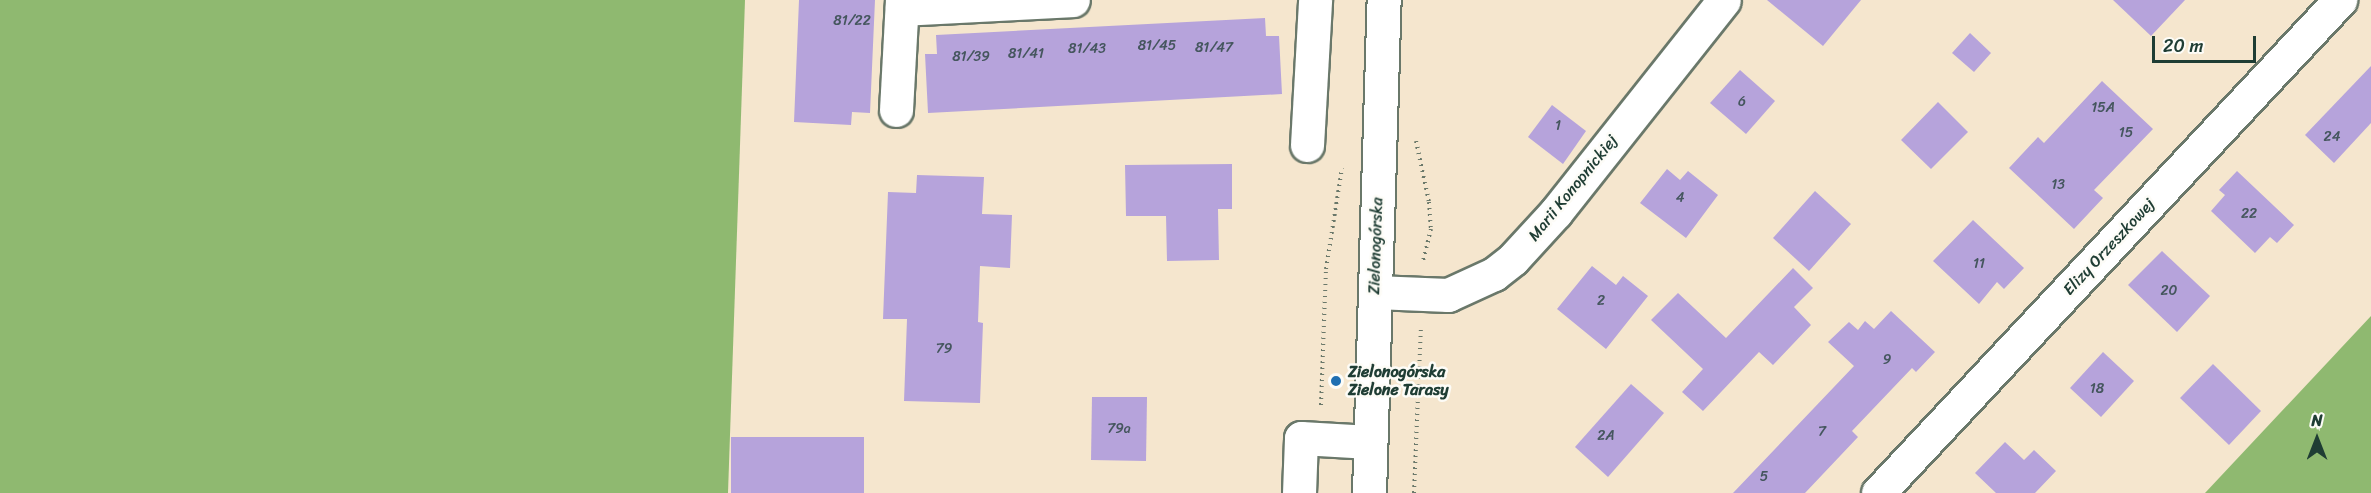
<!DOCTYPE html>
<meta charset="utf-8">
<style>
body{margin:0}
#map{position:relative;width:2371px;height:493px;overflow:hidden;background:#f5e6ce;font-family:Sriracha,sans-serif}
div>[style]{position:absolute}
[style*='--x']{left:calc(var(--x)*1px);top:calc(var(--y)*1px);width:calc(var(--w)*1px);rotate:calc(var(--a)*1deg)}
.forest>*{inset:0;background:#8fb970}
.building>*{inset:0;background:#b6a3db}
.path>*{height:4px;margin-top:-2px;transform-origin:0;background:repeating-linear-gradient(90deg,#6a786a 0 1.5px,transparent 0 6px)}
.roads{filter:drop-shadow(2px 0 #6a786a) drop-shadow(-2px 0 #6a786a) drop-shadow(0 2px #6a786a) drop-shadow(0 -2px #6a786a)}
.minor>*{height:33px;margin:-16.5px;padding:0 16.5px;transform-origin:16.5px;border-radius:16.5px;background:#fff}
.dots>*{width:16px;height:16px;translate:-50% -50%;box-sizing:border-box;border:3px solid #fdfcf7;border-radius:50%}
span{translate:-50% -50%;white-space:nowrap;text-align:center;line-height:1.15;-webkit-text-stroke:5px #fdfcf7;paint-order:stroke}
.number-label{font-size:14px;color:#45565e}
.number-label span{-webkit-text-stroke-width:0}
.street-label{font-size:16px;color:#1f3d34}
.poi-label{font-size:16px;color:#1f3d34;font-weight:700}
.left{translate:0 -50%;text-align:left}
.north{position:absolute;left:2287px;top:409px;width:60px;height:60px;-webkit-text-stroke:4px #fdfcf7;paint-order:stroke;rotate:0deg;font-size:16px;font-weight:700;line-height:24px;text-align:center;color:#1f3d34}
.north::after{content:'';display:block;margin:auto;width:21px;height:27px;background:#1f3d34;clip-path:polygon(50% 0,100% 100%,50% 72%,0 100%)}
.scale{position:absolute;left:2152px;top:36px;width:104px;height:27px;box-sizing:border-box;border:3px solid #1f3d34;border-top:0;padding-left:8px;font-size:18px;line-height:21px;white-space:nowrap;color:#1f3d34;-webkit-text-stroke:4px #fdfcf7;paint-order:stroke}
</style>
<div id="map">
<div class="forest">
<i style="clip-path:polygon(0 0,745px 0,728px 493px,0 493px)"></i>
<i style="clip-path:polygon(2371px 316px,2371px 493px,2205px 493px)"></i>
</div>
<div class="building">
<i style="clip-path:polygon(799px 0,875px 0,870px 113px,852px 112px,851px 125px,794px 122px)"></i>
<i style="clip-path:polygon(1767px 0,1861px 0,1823px 46px)"></i>
<i style="clip-path:polygon(2113px 0,2185px 0,2151px 36px)"></i>
<i style="clip-path:polygon(1265px 18px,1266px 36px,1279px 36px,1282px 94px,928px 113px,925px 54px,937px 54px,936px 35px)"></i>
<i style="clip-path:polygon(1970px 33px,1991px 53px,1974px 72px,1952px 53px)"></i>
<i style="clip-path:polygon(2371px 66px,2371px 123px,2334px 163px,2305px 135px)"></i>
<i style="clip-path:polygon(1740px 70px,1775px 101px,1746px 134px,1710px 103px)"></i>
<i style="clip-path:polygon(2102px 81px,2153px 129px,2094px 190px,2103px 198px,2074px 229px,2009px 168px,2038px 137px,2044px 143px)"></i>
<i style="clip-path:polygon(1938px 102px,1968px 132px,1931px 169px,1901px 140px)"></i>
<i style="clip-path:polygon(1552px 105px,1586px 131px,1563px 164px,1528px 137px)"></i>
<i style="clip-path:polygon(1232px 164px,1232px 209px,1218px 209px,1219px 260px,1167px 261px,1166px 216px,1126px 216px,1125px 165px)"></i>
<i style="clip-path:polygon(1667px 169px,1680px 180px,1688px 171px,1718px 195px,1686px 238px,1640px 203px)"></i>
<i style="clip-path:polygon(2237px 171px,2294px 225px,2277px 243px,2270px 237px,2255px 253px,2211px 211px,2225px 195px,2219px 190px)"></i>
<i style="clip-path:polygon(917px 175px,984px 177px,982px 214px,1012px 215px,1010px 268px,980px 266px,978px 322px,983px 323px,980px 403px,904px 401px,907px 319px,883px 319px,888px 192px,916px 193px)"></i>
<i style="clip-path:polygon(1815px 191px,1851px 224px,1809px 271px,1773px 238px)"></i>
<i style="clip-path:polygon(1973px 220px,2024px 268px,2004px 289px,1997px 282px,1979px 304px,1933px 261px)"></i>
<i style="clip-path:polygon(2162px 251px,2210px 296px,2177px 332px,2128px 285px)"></i>
<i style="clip-path:polygon(1592px 266px,1616px 285px,1623px 276px,1648px 296px,1606px 349px,1557px 309px)"></i>
<i style="clip-path:polygon(1793px 268px,1813px 288px,1794px 307px,1811px 325px,1773px 365px,1759px 352px,1703px 411px,1682px 392px,1703px 369px,1651px 320px,1678px 293px,1726px 338px)"></i>
<i style="clip-path:polygon(1891px 311px,1935px 352px,1916px 372px,1912px 368px,1852px 431px,1858px 437px,1805px 493px,1733px 493px,1854px 366px,1828px 342px,1849px 322px,1858px 330px,1865px 321px,1874px 329px)"></i>
<i style="clip-path:polygon(2103px 352px,2134px 381px,2101px 417px,2070px 388px)"></i>
<i style="clip-path:polygon(2213px 364px,2261px 411px,2229px 445px,2180px 398px)"></i>
<i style="clip-path:polygon(1631px 384px,1664px 413px,1608px 477px,1575px 447px)"></i>
<i style="clip-path:polygon(1092px 397px,1147px 397px,1146px 461px,1091px 460px)"></i>
<i style="clip-path:polygon(731px 437px,864px 437px,864px 493px,731px 493px)"></i>
<i style="clip-path:polygon(2005px 442px,2024px 460px,2034px 450px,2056px 471px,2035px 493px,1996px 493px,1975px 473px)"></i>
</div>
<div class="path">
<i style="--x:1416;--y:141;--w:62;--a:78"></i>
<i style="--x:1429;--y:202;--w:27;--a:86"></i>
<i style="--x:1431;--y:229;--w:32;--a:104"></i>
<i style="--x:1321;--y:405;--w:136;--a:-87.9"></i>
<i style="--x:1326;--y:269;--w:102;--a:-81"></i>
<i style="--x:1414;--y:493;--w:166;--a:-87.6"></i>
</div>
<div class="roads">
<div class="minor">
<i style="--x:902;--y:9;--w:171;--a:-3"></i>
<i style="--x:896;--y:110;--w:110;--a:-86.9"></i>
<i style="--x:1307;--y:145;--w:145;--a:-86.8"></i>
<i style="--x:1375;--y:292;--w:73;--a:2.4"></i>
<i style="--x:1448;--y:295;--w:51;--a:-24.5"></i>
<i style="--x:1494;--y:274;--w:24;--a:-38"></i>
<i style="--x:1513;--y:259;--w:64;--a:-47.5"></i>
<i style="--x:1556;--y:212;--w:270;--a:-51.6"></i>
<i style="--x:1299;--y:493;--w:55;--a:-87.9"></i>
<i style="--x:1301;--y:438;--w:69;--a:3.3"></i>
<i style="--x:1369;--y:493;--w:493;--a:-88.3"></i>
<i style="--x:1878;--y:493;--w:676;--a:-46.86"></i>
</div>
</div>
<div class="dots">
<i style="left:1336px;top:381px;background:#1f6fb2"></i>
</div>
<div class="number-label">
<span style="left:852px;top:21px">81/22</span>
<span style="left:1157px;top:46px">81/45</span>
<span style="left:1214px;top:48px">81/47</span>
<span style="left:1087px;top:49px">81/43</span>
<span style="left:1026px;top:54px">81/41</span>
<span style="left:971px;top:57px">81/39</span>
<span style="left:1742px;top:102px">6</span>
<span style="left:2103px;top:108px">15A</span>
<span style="left:1558px;top:126px">1</span>
<span style="left:2126px;top:133px">15</span>
<span style="left:2332px;top:137px">24</span>
<span style="left:2058px;top:185px">13</span>
<span style="left:1680px;top:198px">4</span>
<span style="left:2249px;top:214px">22</span>
<span style="left:1979px;top:264px">11</span>
<span style="left:2169px;top:291px">20</span>
<span style="left:1601px;top:301px">2</span>
<span style="left:944px;top:349px">79</span>
<span style="left:1887px;top:360px">9</span>
<span style="left:2097px;top:389px">18</span>
<span style="left:1119px;top:429px">79a</span>
<span style="left:1822px;top:432px">7</span>
<span style="left:1606px;top:436px">2A</span>
<span style="left:1764px;top:477px">5</span>
</div>
<div class="street-label">
<span style="left:1573px;top:188px;rotate:-51deg">Marii Konopnickiej</span>
<span style="left:1376px;top:246px;rotate:-88deg">Zielonogórska</span>
<span style="left:2109px;top:247px;rotate:-47deg">Elizy Orzeszkowej</span>
</div>
<div class="poi-label">
<span class="left" style="left:1348px;top:381px">Zielonogórska<br>Zielone Tarasy</span>
</div>
<div class="north">N</div>
<div class="scale">20 m</div>
</div>
